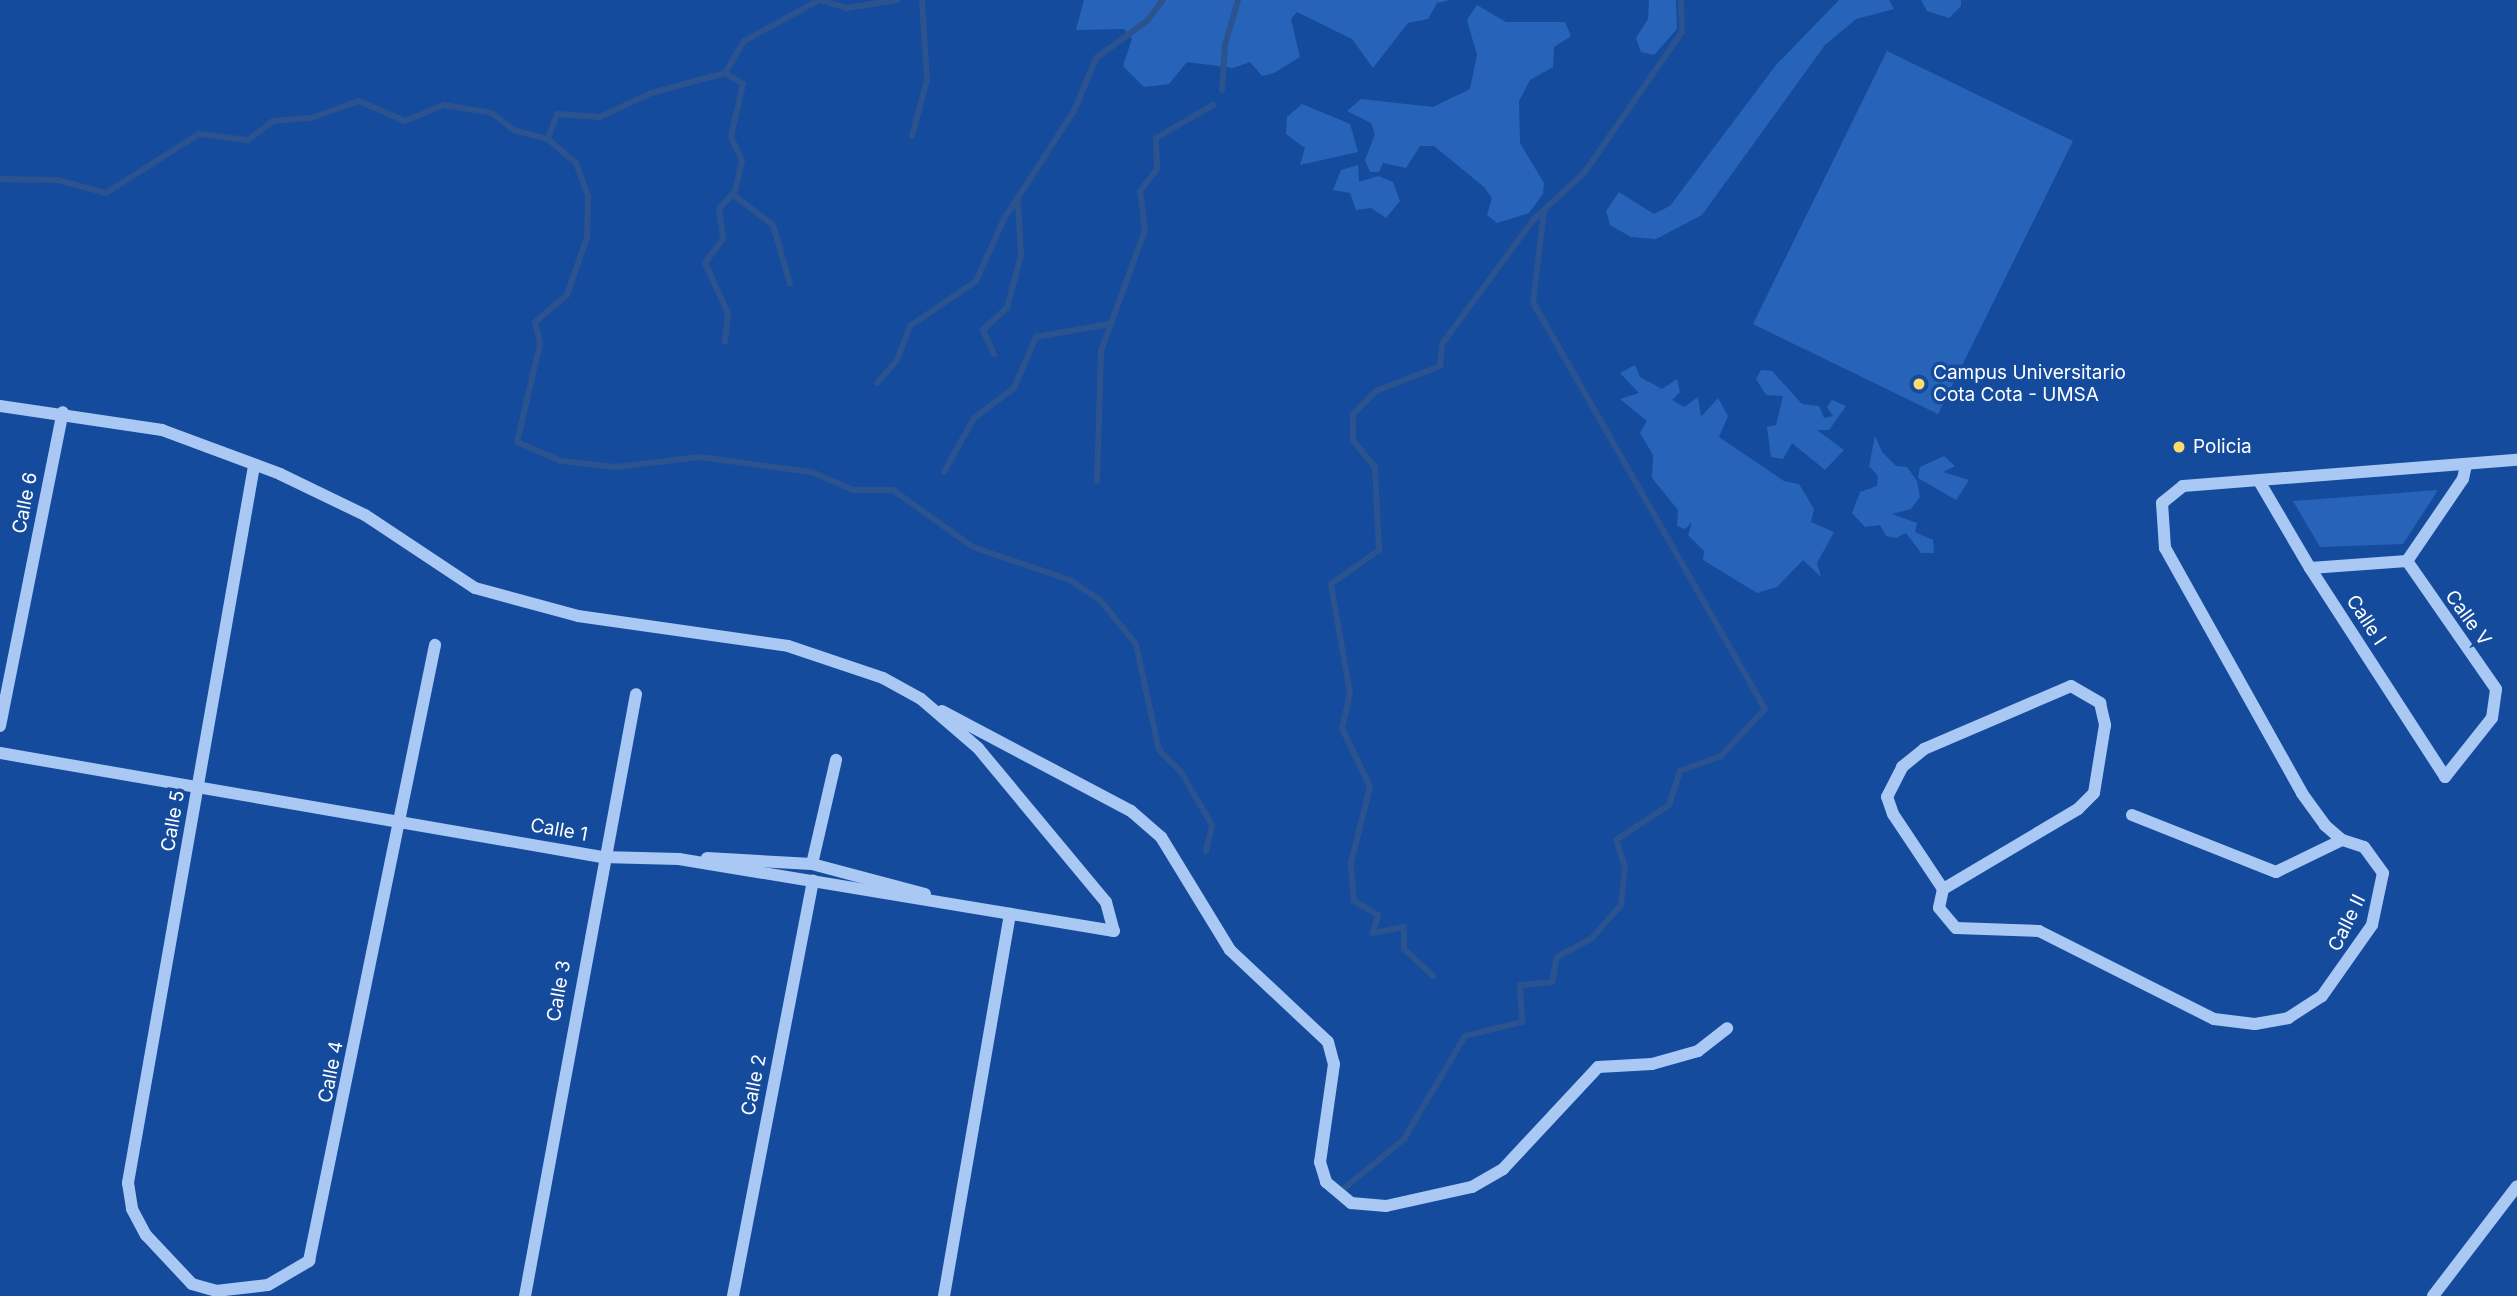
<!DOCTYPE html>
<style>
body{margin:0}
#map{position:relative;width:2517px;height:1296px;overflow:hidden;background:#144b9c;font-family:Inter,sans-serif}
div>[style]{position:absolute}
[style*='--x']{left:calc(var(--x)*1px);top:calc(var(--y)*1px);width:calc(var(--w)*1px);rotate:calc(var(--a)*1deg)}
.green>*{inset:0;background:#2764b9}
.stream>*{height:6px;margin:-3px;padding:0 3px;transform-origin:3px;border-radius:3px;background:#2b538f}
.minor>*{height:12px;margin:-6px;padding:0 6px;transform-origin:6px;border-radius:6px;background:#a9c8f3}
.dots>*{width:19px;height:19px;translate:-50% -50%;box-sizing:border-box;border:4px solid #144b9c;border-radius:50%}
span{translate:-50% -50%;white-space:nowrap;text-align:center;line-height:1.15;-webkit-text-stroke:7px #144b9c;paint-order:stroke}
.poi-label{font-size:19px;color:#fff}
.left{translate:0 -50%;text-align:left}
.street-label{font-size:19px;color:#fff}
</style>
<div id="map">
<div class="green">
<i style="clip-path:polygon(1084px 0,1450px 0,1437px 3px,1428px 19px,1408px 23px,1373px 68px,1352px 39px,1297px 12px,1291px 19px,1300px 57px,1274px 73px,1262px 76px,1250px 62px,1233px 68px,1187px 62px,1169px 84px,1144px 87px,1123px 66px,1132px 39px,1124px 29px,1076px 30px)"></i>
<i style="clip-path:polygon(1649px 0,1676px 0,1677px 29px,1654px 55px,1641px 52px,1636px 38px,1648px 19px)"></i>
<i style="clip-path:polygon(1839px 0,1889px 0,1894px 9px,1856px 19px,1825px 45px,1702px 215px,1656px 239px,1631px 237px,1610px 225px,1606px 211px,1619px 192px,1654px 214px,1670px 206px,1776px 65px)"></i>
<i style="clip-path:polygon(1921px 0,1961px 0,1961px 6px,1949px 18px,1927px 11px)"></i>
<i style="clip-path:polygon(1477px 5px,1506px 22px,1565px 22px,1571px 36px,1554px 47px,1553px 67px,1530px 80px,1519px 101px,1520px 143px,1544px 183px,1543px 194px,1529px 213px,1497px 223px,1487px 215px,1492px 198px,1484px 187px,1434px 146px,1420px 146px,1406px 168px,1383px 163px,1379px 172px,1370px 172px,1365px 160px,1375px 134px,1371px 123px,1347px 111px,1361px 99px,1433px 107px,1470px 89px,1477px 55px,1467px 20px)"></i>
<i style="clip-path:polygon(1887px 51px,2073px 141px,1938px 414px,1753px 324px)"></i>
<i style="clip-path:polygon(1302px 104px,1350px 124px,1358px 152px,1300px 165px,1305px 148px,1286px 134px,1287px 117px)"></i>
<i style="clip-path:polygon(1358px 165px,1359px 182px,1378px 176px,1393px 182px,1400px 201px,1386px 218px,1371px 208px,1356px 210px,1350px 193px,1333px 190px,1341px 170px)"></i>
<i style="clip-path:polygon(1635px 365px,1640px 377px,1662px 389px,1677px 379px,1680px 392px,1672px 400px,1684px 407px,1698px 397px,1701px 417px,1718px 398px,1728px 416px,1719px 437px,1784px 481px,1799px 484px,1814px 509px,1811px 522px,1834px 532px,1817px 563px,1821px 577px,1803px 560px,1777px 587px,1757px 593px,1703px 560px,1704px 551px,1688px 535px,1692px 522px,1685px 529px,1677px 526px,1678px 510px,1652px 478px,1653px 455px,1640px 433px,1647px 421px,1620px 399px,1639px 393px,1620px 373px)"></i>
<i style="clip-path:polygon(1761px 370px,1772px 371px,1802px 404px,1819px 406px,1824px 418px,1833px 416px,1827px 407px,1832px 400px,1846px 406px,1829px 430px,1817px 430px,1844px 450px,1825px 470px,1792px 443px,1783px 459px,1771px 457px,1767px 427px,1776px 425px,1783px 396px,1766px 395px,1756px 379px)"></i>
<i style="clip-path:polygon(1875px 436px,1882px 452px,1896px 466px,1907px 467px,1917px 481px,1920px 497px,1911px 509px,1892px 514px,1917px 523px,1915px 532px,1933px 540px,1934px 553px,1921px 553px,1906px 533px,1896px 538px,1886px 536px,1880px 525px,1865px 527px,1852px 513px,1860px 492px,1877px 486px,1878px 476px,1869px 466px)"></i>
<i style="clip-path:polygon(1944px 456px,1955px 466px,1943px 472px,1969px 480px,1956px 500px,1918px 478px,1920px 467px)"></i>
<i style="clip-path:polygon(2438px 490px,2403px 544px,2320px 547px,2293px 501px)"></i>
</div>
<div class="stream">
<i style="--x:819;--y:0;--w:85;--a:151.3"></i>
<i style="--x:744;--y:41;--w:37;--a:121"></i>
<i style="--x:725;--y:73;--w:77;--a:164.9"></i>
<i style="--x:651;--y:93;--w:56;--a:154.8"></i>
<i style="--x:600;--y:117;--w:43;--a:-176"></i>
<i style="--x:557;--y:114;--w:27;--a:110"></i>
<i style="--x:548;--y:139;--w:37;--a:41"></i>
<i style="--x:576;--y:163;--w:35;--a:70"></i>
<i style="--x:588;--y:196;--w:41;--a:91.4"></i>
<i style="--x:587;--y:237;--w:61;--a:109"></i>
<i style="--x:567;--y:295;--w:42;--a:139.8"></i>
<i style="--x:535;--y:322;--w:23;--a:77"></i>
<i style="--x:540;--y:344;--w:101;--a:103.2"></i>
<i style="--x:517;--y:442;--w:48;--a:23.4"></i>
<i style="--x:561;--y:461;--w:55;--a:6.2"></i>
<i style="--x:616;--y:467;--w:84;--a:-6.9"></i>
<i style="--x:699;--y:457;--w:114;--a:7.6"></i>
<i style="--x:812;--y:472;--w:45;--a:23.7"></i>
<i style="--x:853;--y:490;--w:40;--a:0"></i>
<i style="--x:893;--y:490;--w:98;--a:35.5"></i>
<i style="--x:973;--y:547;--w:102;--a:18.8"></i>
<i style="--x:1070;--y:580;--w:36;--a:34"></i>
<i style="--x:1100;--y:600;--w:57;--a:50.7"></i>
<i style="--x:1136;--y:644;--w:108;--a:77.8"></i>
<i style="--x:1159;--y:750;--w:31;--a:45"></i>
<i style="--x:1181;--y:772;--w:61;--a:59.7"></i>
<i style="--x:1212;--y:825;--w:27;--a:103"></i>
<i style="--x:820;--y:0;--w:28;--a:17"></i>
<i style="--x:847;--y:8;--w:51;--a:-9.1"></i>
<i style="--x:725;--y:73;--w:21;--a:31"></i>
<i style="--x:743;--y:84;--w:54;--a:102.8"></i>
<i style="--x:731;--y:137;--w:26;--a:65"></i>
<i style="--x:742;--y:161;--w:31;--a:103"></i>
<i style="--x:735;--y:191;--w:24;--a:132"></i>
<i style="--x:719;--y:209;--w:30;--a:82"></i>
<i style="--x:723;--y:239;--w:30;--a:127"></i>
<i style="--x:705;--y:263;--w:55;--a:65.3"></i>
<i style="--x:728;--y:313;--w:29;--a:96"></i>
<i style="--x:1222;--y:90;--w:45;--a:-86.2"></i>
<i style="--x:1225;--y:45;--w:47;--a:-73.9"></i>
<i style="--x:912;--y:136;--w:58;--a:-75"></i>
<i style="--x:927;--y:80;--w:80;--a:-93.6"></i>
<i style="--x:0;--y:179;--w:58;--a:1"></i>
<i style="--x:58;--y:180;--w:50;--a:15.2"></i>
<i style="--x:106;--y:193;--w:110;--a:-32.4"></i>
<i style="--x:199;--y:134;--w:49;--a:7"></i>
<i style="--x:248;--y:140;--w:31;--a:-37"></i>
<i style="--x:273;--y:121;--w:38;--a:-5"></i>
<i style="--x:311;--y:118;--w:51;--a:-19.5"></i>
<i style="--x:359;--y:101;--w:50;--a:23.5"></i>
<i style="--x:405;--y:121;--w:42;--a:-22.3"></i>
<i style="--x:444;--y:105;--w:49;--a:9.5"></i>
<i style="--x:492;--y:113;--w:28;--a:38"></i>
<i style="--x:514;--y:130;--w:35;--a:15"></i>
<i style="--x:732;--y:194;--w:51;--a:37.1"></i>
<i style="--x:773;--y:225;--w:61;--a:73.9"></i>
<i style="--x:994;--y:354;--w:26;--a:-115"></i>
<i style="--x:983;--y:330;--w:33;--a:-43"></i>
<i style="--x:1007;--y:308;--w:55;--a:-75.2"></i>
<i style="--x:1021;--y:255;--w:52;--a:-93.3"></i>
<i style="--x:877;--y:383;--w:30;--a:-49"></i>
<i style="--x:897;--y:360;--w:36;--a:-69"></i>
<i style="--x:910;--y:326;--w:80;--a:-34.3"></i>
<i style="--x:976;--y:281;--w:68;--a:-65.7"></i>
<i style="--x:1004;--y:219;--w:129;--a:-57.1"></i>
<i style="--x:1074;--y:111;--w:57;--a:-67.5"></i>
<i style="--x:1096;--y:58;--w:63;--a:-36"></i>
<i style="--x:1147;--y:21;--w:26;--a:-53"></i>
<i style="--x:944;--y:472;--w:62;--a:-60.9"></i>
<i style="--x:974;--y:418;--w:50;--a:-36.9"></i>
<i style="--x:1014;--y:388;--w:56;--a:-66.7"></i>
<i style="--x:1036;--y:337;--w:74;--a:-10.1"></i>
<i style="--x:1097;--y:481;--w:130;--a:-88.2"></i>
<i style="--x:1101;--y:351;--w:129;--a:-70"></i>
<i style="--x:1145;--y:230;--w:39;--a:-97"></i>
<i style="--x:1140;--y:191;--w:28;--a:-52"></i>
<i style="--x:1157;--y:169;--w:31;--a:-92"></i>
<i style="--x:1156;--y:138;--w:66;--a:-30.1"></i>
<i style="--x:1433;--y:976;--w:40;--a:-137"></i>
<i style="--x:1404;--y:949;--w:22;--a:-90"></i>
<i style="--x:1404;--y:927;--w:32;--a:169"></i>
<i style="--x:1373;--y:933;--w:19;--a:-74"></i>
<i style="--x:1378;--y:915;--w:28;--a:-150"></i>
<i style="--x:1354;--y:901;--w:38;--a:-95"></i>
<i style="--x:1351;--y:863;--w:78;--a:-76"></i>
<i style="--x:1370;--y:787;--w:65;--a:-115.4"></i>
<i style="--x:1342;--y:728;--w:35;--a:-77"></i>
<i style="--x:1350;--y:694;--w:112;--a:-99.8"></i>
<i style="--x:1331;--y:584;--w:59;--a:-35.3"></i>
<i style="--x:1379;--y:550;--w:83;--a:-92.8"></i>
<i style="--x:1375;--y:467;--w:34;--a:-130"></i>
<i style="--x:1353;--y:441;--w:27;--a:-90"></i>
<i style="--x:1353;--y:414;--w:33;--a:-45"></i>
<i style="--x:1376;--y:391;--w:69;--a:-21.3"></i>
<i style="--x:1440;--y:366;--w:22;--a:-85"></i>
<i style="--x:1442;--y:344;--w:154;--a:-53.7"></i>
<i style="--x:1533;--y:220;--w:69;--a:-42.7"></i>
<i style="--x:1584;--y:173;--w:172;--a:-55.2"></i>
<i style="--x:1682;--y:32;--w:32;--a:-92"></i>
<i style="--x:1342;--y:1190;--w:80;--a:-39.4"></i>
<i style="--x:1404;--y:1139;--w:120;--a:-59.4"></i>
<i style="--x:1465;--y:1036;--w:59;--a:-13.8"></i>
<i style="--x:1522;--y:1022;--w:37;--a:-93"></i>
<i style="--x:1520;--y:985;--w:32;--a:-5"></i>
<i style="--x:1552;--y:982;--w:25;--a:-79"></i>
<i style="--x:1557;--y:957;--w:40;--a:-28"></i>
<i style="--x:1592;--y:938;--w:44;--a:-48.7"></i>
<i style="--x:1621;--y:905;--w:38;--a:-84"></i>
<i style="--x:1625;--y:867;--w:28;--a:-108"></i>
<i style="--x:1616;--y:840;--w:64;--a:-33.4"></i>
<i style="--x:1669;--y:805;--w:36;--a:-72"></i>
<i style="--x:1680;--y:771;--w:44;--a:-20.1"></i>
<i style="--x:1721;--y:756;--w:64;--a:-46.9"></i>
<i style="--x:1765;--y:709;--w:468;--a:-119.7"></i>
<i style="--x:1533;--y:303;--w:93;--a:-83.2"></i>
</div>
<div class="minor">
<i style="--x:0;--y:406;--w:164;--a:8.4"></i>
<i style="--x:162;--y:430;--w:126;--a:20.4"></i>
<i style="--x:280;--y:474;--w:94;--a:25.8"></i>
<i style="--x:365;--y:515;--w:132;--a:33.6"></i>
<i style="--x:475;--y:588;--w:107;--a:15.2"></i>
<i style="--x:578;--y:616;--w:212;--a:8.1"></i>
<i style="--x:788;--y:646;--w:100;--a:18.6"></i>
<i style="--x:883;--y:678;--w:43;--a:28.9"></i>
<i style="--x:921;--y:699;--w:75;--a:40.7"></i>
<i style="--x:978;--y:748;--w:200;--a:50.3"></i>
<i style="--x:1106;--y:902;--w:30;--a:75"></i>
<i style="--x:1114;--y:931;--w:441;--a:-170.6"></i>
<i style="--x:679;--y:859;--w:77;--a:-178.5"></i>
<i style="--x:602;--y:857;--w:611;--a:-170.2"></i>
<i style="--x:254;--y:466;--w:728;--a:99.97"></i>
<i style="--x:128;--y:1183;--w:26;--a:81"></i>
<i style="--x:132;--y:1209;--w:30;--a:62"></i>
<i style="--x:146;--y:1235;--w:67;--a:46.8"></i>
<i style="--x:192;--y:1284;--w:25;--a:16"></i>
<i style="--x:216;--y:1291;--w:52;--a:-6.6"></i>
<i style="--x:268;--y:1285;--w:48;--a:-30.3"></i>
<i style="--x:309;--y:1261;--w:629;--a:-78.44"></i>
<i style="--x:2259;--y:481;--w:101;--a:59.6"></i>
<i style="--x:2310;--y:568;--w:249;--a:57.1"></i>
<i style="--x:2445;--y:777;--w:75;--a:-51.5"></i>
<i style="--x:2492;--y:718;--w:29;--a:-82"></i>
<i style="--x:2496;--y:689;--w:156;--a:-124.8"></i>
<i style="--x:2407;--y:561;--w:97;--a:175.9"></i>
<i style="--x:2407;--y:561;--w:99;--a:-55.7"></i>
<i style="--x:2463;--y:479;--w:14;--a:-78"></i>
<i style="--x:2071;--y:686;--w:34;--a:30"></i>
<i style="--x:2100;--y:703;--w:23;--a:77"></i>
<i style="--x:2105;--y:725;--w:69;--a:99.2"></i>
<i style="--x:2094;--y:793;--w:23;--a:135"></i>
<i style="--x:2078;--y:809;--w:157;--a:149.3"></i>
<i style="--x:1943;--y:889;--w:90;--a:-123.7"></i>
<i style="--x:1893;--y:814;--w:18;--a:-109"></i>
<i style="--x:1887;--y:797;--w:34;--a:-63"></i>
<i style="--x:1902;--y:767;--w:28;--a:-39"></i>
<i style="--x:1924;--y:749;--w:160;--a:-23.2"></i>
<i style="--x:942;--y:711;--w:214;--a:27.9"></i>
<i style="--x:1131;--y:811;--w:40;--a:41"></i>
<i style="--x:1161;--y:837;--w:132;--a:58.6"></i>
<i style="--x:1230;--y:950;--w:134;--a:43.2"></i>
<i style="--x:1328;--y:1042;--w:23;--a:75"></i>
<i style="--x:1334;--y:1064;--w:99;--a:98.1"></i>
<i style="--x:1320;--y:1162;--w:21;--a:73"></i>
<i style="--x:1326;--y:1182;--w:33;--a:40"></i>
<i style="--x:1351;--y:1203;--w:35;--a:5"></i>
<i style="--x:1386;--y:1206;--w:88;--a:-12.5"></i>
<i style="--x:1472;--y:1187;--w:36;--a:-30"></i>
<i style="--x:1503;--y:1169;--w:139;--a:-47"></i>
<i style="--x:1598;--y:1067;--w:54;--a:-3.2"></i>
<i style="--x:1652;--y:1064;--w:48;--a:-15.8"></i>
<i style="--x:1698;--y:1051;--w:37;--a:-38"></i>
<i style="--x:0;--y:726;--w:320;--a:-78.7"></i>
<i style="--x:2132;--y:815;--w:155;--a:21.6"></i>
<i style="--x:2276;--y:872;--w:73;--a:-25.9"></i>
<i style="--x:707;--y:858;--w:105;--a:3.3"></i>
<i style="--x:812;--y:864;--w:117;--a:14.9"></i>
<i style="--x:812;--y:864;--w:107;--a:-77"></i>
<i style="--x:1943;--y:889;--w:19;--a:102"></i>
<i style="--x:1939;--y:908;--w:26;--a:50"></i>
<i style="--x:1956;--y:928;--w:83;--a:2.1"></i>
<i style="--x:2039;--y:931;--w:196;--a:26.7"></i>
<i style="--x:2214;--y:1019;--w:41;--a:7"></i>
<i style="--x:2255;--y:1024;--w:34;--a:-10"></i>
<i style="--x:2288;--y:1018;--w:40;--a:-32.9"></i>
<i style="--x:2322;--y:996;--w:87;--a:-54.8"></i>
<i style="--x:2372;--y:925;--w:53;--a:-78.1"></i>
<i style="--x:2383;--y:873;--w:32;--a:-126"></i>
<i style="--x:2364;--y:847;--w:23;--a:-162"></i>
<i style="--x:2342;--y:840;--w:23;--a:-139"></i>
<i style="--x:2325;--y:825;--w:39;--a:-126"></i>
<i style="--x:2302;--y:793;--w:281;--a:-119.2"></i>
<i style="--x:2165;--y:548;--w:45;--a:-93.8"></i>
<i style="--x:2162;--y:503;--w:27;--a:-39"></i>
<i style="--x:2183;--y:486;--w:335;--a:-4.5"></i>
<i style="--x:525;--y:1296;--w:612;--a:-79.55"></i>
<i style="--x:733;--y:1296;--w:423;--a:-79.1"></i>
<i style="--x:944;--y:1296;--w:388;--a:-80.2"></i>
<i style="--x:2433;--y:1296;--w:138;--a:-52.6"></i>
</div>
<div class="dots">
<i style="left:1919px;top:384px;background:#ffda6c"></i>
<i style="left:2179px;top:447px;background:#ffda6c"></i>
</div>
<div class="poi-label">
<span class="left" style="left:1933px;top:384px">Campus Universitario<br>Cota Cota - UMSA</span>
<span class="left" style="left:2193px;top:447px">Policia</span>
</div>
<div class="street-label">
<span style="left:25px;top:503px;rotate:-79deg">Calle 6</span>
<span style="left:2468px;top:618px;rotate:54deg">Calle V</span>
<span style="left:2366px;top:620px;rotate:57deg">Calle I</span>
<span style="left:173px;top:821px;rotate:-80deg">Calle 5</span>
<span style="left:559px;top:830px;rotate:10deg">Calle 1</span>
<span style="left:2347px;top:923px;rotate:-64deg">Calle II</span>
<span style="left:559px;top:991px;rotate:-80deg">Calle 3</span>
<span style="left:331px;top:1072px;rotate:-79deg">Calle 4</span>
<span style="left:754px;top:1085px;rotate:-79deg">Calle 2</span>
</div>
</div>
